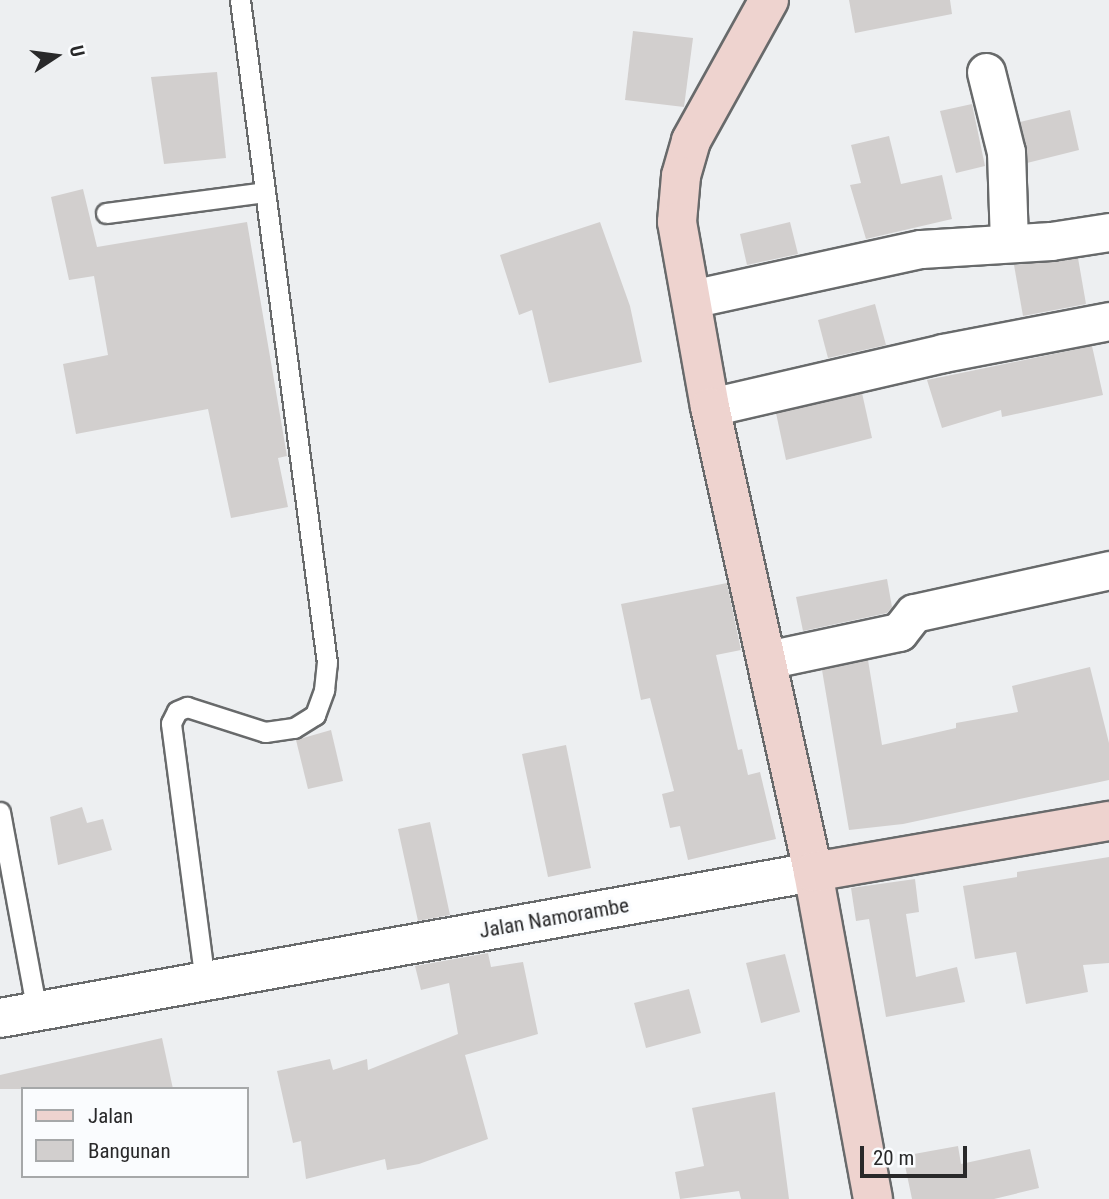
<!DOCTYPE html>
<style>
body{margin:0}
#map{position:relative;width:1109px;height:1199px;overflow:hidden;background:#edeff1;font-family:"Roboto Condensed",sans-serif}
div>[style]{position:absolute}
[style*='--x']{left:calc(var(--x)*1px);top:calc(var(--y)*1px);width:calc(var(--w)*1px);rotate:calc(var(--a)*1deg)}
.building>*{inset:0;background:#d2cfce}
.roads{filter:drop-shadow(2px 0 #686a6b) drop-shadow(-2px 0 #686a6b) drop-shadow(0 2px #686a6b) drop-shadow(0 -2px #686a6b)}
.service>*{height:19px;margin:-9.5px;padding:0 9.5px;transform-origin:9.5px;border-radius:9.5px;background:#fff}
.minor>*{height:37px;margin:-18.5px;padding:0 18.5px;transform-origin:18.5px;border-radius:18.5px;background:#fff}
.tertiary>*{height:38px;margin:-19px;padding:0 19px;transform-origin:19px;border-radius:19px;background:#fff}
.secondary>*{height:38px;margin:-19px;padding:0 19px;transform-origin:19px;border-radius:19px;background:#eed3cf}
span{translate:-50% -50%;white-space:nowrap;text-align:center;line-height:1.15;-webkit-text-stroke:6px #fafcfe;paint-order:stroke}
.street-label{font-size:21px;color:#29292a}
.legend{position:absolute;left:21px;top:1087px;width:228px;height:91px;box-sizing:border-box;background:#fafcfe;border:2px solid #a6a8a9;margin:0;padding:9px 12px;list-style:none;font-size:21px;color:#29292a}
.legend li{display:flex;align-items:center;gap:14px;height:35px}
.legend b{width:35px;border:2px solid #a6a8a9}
.north{position:absolute;left:21px;top:21px;width:70px;height:70px;-webkit-text-stroke:5px #fafcfe;paint-order:stroke;rotate:77deg;font-size:19px;font-weight:700;line-height:28px;text-align:center;color:#29292a}
.north::after{content:'';display:block;margin:auto;width:24px;height:32px;background:#29292a;clip-path:polygon(50% 0,100% 100%,50% 72%,0 100%)}
.scale{position:absolute;left:860px;top:1146px;width:107px;height:32px;box-sizing:border-box;border:4px solid #29292a;border-top:0;padding-left:9px;font-size:21px;line-height:24px;white-space:nowrap;color:#29292a;-webkit-text-stroke:5px #fafcfe;paint-order:stroke}
</style>
<div id="map">
<div class="building">
<i style="clip-path:polygon(849px 0,950px 0,952px 14px,855px 33px)"></i>
<i style="clip-path:polygon(633px 31px,693px 38px,684px 107px,625px 100px)"></i>
<i style="clip-path:polygon(217px 72px,226px 158px,164px 164px,151px 77px)"></i>
<i style="clip-path:polygon(972px 104px,985px 166px,956px 173px,940px 111px)"></i>
<i style="clip-path:polygon(1070px 110px,1079px 150px,1027px 163px,1020px 122px)"></i>
<i style="clip-path:polygon(889px 136px,901px 184px,942px 175px,952px 219px,866px 239px,850px 185px,861px 183px,851px 145px)"></i>
<i style="clip-path:polygon(83px 189px,97px 247px,247px 222px,287px 456px,278px 458px,288px 507px,231px 518px,208px 409px,76px 434px,63px 364px,108px 355px,94px 276px,69px 280px,51px 197px)"></i>
<i style="clip-path:polygon(600px 222px,630px 306px,642px 362px,549px 383px,532px 310px,519px 315px,500px 255px)"></i>
<i style="clip-path:polygon(790px 222px,798px 254px,747px 265px,740px 234px)"></i>
<i style="clip-path:polygon(1078px 258px,1086px 304px,1023px 316px,1014px 265px)"></i>
<i style="clip-path:polygon(875px 304px,886px 345px,828px 358px,818px 320px)"></i>
<i style="clip-path:polygon(1092px 346px,1103px 395px,1002px 417px,1001px 410px,942px 428px,927px 380px)"></i>
<i style="clip-path:polygon(862px 393px,872px 438px,786px 460px,776px 413px)"></i>
<i style="clip-path:polygon(887px 579px,892px 607px,887px 613px,803px 631px,796px 597px)"></i>
<i style="clip-path:polygon(727px 583px,741px 650px,716px 655px,738px 750px,742px 749px,748px 775px,760px 772px,776px 839px,688px 860px,680px 826px,670px 828px,662px 794px,674px 791px,650px 698px,641px 700px,621px 604px)"></i>
<i style="clip-path:polygon(868px 660px,882px 745px,956px 728px,956px 723px,1018px 712px,1012px 686px,1090px 667px,1109px 743px,1109px 780px,903px 824px,849px 830px,822px 670px)"></i>
<i style="clip-path:polygon(331px 730px,343px 781px,308px 789px,296px 740px)"></i>
<i style="clip-path:polygon(566px 745px,591px 868px,548px 877px,522px 754px)"></i>
<i style="clip-path:polygon(82px 807px,87px 823px,103px 819px,112px 850px,58px 865px,50px 817px)"></i>
<i style="clip-path:polygon(430px 822px,450px 915px,418px 921px,398px 829px)"></i>
<i style="clip-path:polygon(1109px 857px,1109px 963px,1083px 965px,1088px 992px,1026px 1004px,1016px 952px,975px 959px,963px 886px,1017px 877px,1017px 872px)"></i>
<i style="clip-path:polygon(915px 879px,919px 912px,906px 914px,916px 977px,957px 967px,965px 1002px,886px 1017px,869px 919px,856px 921px,851px 888px)"></i>
<i style="clip-path:polygon(488px 953px,491px 967px,523px 962px,538px 1034px,465px 1055px,488px 1139px,419px 1164px,387px 1170px,385px 1159px,306px 1179px,301px 1141px,293px 1143px,277px 1071px,330px 1059px,333px 1070px,367px 1059px,368px 1070px,458px 1034px,449px 983px,421px 990px,415px 966px)"></i>
<i style="clip-path:polygon(785px 954px,800px 1012px,761px 1023px,746px 963px)"></i>
<i style="clip-path:polygon(689px 989px,701px 1033px,646px 1048px,634px 1003px)"></i>
<i style="clip-path:polygon(162px 1038px,173px 1089px,0 1089px,0 1075px)"></i>
<i style="clip-path:polygon(775px 1092px,789px 1199px,741px 1199px,739px 1191px,680px 1199px,675px 1172px,704px 1166px,692px 1108px)"></i>
<i style="clip-path:polygon(958px 1146px,961px 1164px,1030px 1149px,1039px 1188px,994px 1199px,912px 1199px,903px 1156px)"></i>
</div>
<div class="roads">
<div class="service">
<i style="--x:106;--y:213;--w:160;--a:-7.5"></i>
<i style="--x:0;--y:812;--w:202;--a:79.5"></i>
<i style="--x:205;--y:982;--w:261;--a:-97.5"></i>
<i style="--x:171;--y:723;--w:13;--a:-63"></i>
<i style="--x:177;--y:711;--w:11;--a:-22"></i>
<i style="--x:187;--y:707;--w:82;--a:17.8"></i>
<i style="--x:265;--y:732;--w:29;--a:-8"></i>
<i style="--x:294;--y:728;--w:25;--a:-32"></i>
<i style="--x:315;--y:715;--w:27;--a:-70"></i>
<i style="--x:324;--y:690;--w:27;--a:-84"></i>
<i style="--x:327;--y:663;--w:669;--a:-97.48"></i>
</div>
<div class="minor">
<i style="--x:986;--y:72;--w:82;--a:76"></i>
<i style="--x:1006;--y:152;--w:89;--a:88.1"></i>
<i style="--x:691;--y:299;--w:235;--a:-12.3"></i>
<i style="--x:921;--y:249;--w:130;--a:-3.5"></i>
<i style="--x:1051;--y:241;--w:59;--a:-8.8"></i>
<i style="--x:710;--y:407;--w:239;--a:-13"></i>
<i style="--x:943;--y:353;--w:169;--a:-10.9"></i>
<i style="--x:767;--y:660;--w:135;--a:-12"></i>
<i style="--x:899;--y:632;--w:24;--a:-52"></i>
<i style="--x:914;--y:613;--w:200;--a:-12.4"></i>
</div>
<div class="tertiary">
<i style="--x:0;--y:1018;--w:826;--a:-10.18"></i>
</div>
<div class="secondary">
<i style="--x:769;--y:0;--w:161;--a:119"></i>
<i style="--x:691;--y:141;--w:36;--a:106"></i>
<i style="--x:681;--y:176;--w:46;--a:95"></i>
<i style="--x:677;--y:222;--w:188;--a:79.9"></i>
<i style="--x:710;--y:407;--w:476;--a:77.5"></i>
<i style="--x:813;--y:872;--w:332;--a:79.6"></i>
<i style="--x:813;--y:872;--w:300;--a:-9.8"></i>
</div>
</div>
<div class="street-label">
<span style="left:554px;top:918px;rotate:-10deg">Jalan Namorambe</span>
</div>
<ul class="legend">
<li><b style="height:9px;background:#eed3cf"></b>Jalan</li>
<li><b style="height:19px;background:#d2cfce"></b>Bangunan</li>
</ul>
<div class="north">U</div>
<div class="scale">20 m</div>
</div>
